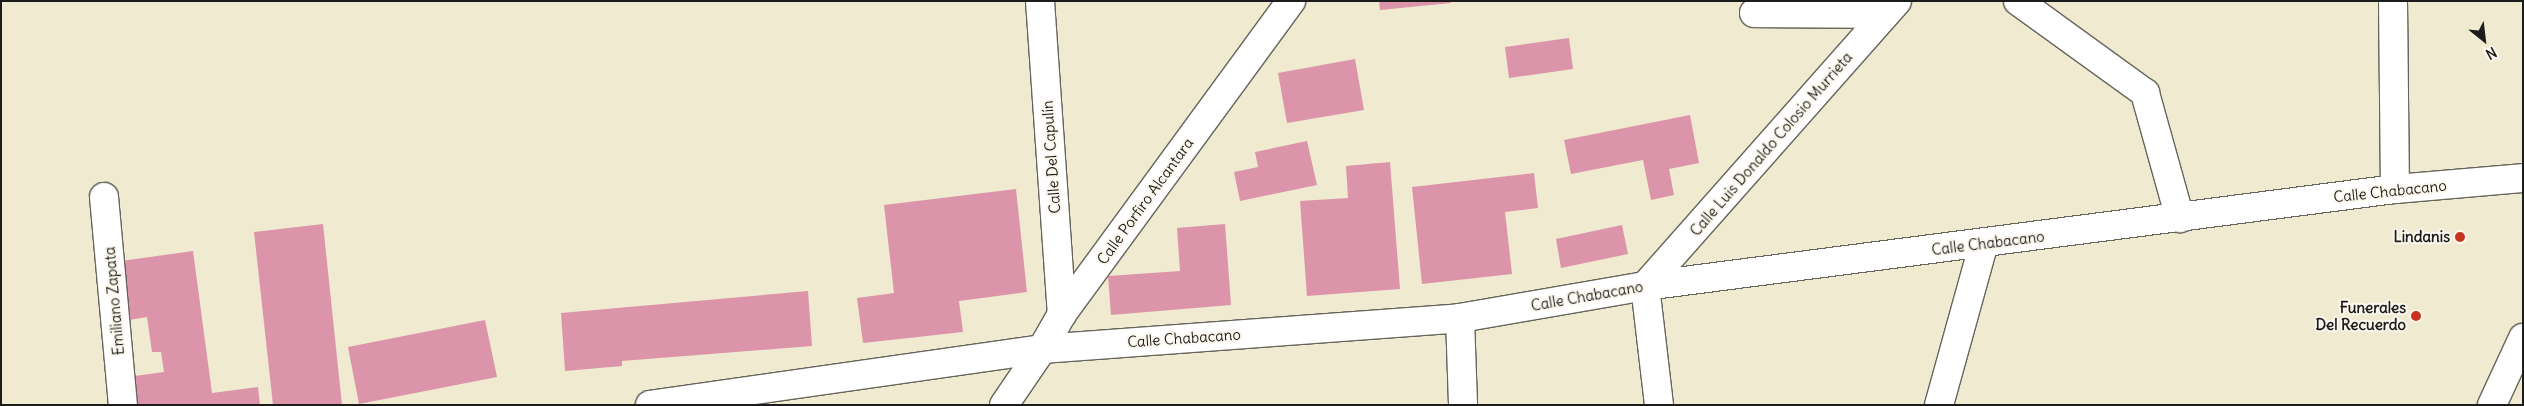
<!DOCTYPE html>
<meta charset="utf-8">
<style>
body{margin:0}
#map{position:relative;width:2524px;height:406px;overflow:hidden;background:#f0ead0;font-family:Delius,sans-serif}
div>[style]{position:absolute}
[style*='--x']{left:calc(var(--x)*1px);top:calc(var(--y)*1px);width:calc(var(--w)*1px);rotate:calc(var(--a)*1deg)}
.building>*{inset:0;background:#dc94aa}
.roads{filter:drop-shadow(1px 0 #66645b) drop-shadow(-1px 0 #66645b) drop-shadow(0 1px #66645b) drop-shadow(0 -1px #66645b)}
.pedestrian>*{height:28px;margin:-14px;padding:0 14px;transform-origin:14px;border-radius:14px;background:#fff}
.minor>*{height:28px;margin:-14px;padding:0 14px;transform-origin:14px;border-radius:14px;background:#fff}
.secondary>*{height:28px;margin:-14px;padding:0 14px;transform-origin:14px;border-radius:14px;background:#fff}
.dots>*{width:14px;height:14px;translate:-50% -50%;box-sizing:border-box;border:2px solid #fbf7ec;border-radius:50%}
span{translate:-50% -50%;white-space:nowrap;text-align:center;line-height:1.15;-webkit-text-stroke:4px #fbf7ec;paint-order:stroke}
.street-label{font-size:15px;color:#1c1c1c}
.poi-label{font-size:15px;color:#1c1c1c;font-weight:700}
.right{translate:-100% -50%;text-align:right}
.frame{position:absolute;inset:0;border:2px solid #1c1c1c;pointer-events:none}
.north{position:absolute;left:2459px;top:15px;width:50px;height:50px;-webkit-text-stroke:4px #fbf7ec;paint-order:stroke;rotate:151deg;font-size:14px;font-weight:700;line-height:20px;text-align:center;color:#1c1c1c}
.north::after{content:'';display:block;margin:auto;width:18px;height:22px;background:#1c1c1c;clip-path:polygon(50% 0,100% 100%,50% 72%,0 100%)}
</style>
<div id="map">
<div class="building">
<i style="clip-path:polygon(1379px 1px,1451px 1px,1451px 3px,1380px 10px)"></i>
<i style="clip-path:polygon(1569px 38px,1573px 69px,1509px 78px,1505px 47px)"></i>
<i style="clip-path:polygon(1355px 59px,1364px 110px,1287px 123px,1278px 73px)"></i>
<i style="clip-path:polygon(1690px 115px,1699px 163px,1669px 169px,1674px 195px,1651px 200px,1643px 160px,1571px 174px,1564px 140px)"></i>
<i style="clip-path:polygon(1307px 141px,1317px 185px,1240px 201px,1234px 172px,1258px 167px,1255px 152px)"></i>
<i style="clip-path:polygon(1390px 162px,1400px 289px,1307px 296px,1300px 201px,1348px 198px,1346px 166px)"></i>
<i style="clip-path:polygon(1534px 173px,1538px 208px,1505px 212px,1512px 274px,1422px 284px,1412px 187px)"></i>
<i style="clip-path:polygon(1016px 189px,1027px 292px,959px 301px,963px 332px,863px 343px,857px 298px,894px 293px,884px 205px)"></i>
<i style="clip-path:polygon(323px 224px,342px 405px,273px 405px,254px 232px)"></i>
<i style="clip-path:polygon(1225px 224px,1231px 305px,1111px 315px,1108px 276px,1180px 271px,1177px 228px)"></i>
<i style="clip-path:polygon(1622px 225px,1628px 254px,1561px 268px,1556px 239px)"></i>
<i style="clip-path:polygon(193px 251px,212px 393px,258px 387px,260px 405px,130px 405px,127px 377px,164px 372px,161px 352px,152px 352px,147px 317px,129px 320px,121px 261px)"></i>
<i style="clip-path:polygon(808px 291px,812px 346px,622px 361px,622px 366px,565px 371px,561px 313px)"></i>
<i style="clip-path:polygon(485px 320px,497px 377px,359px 404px,348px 347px)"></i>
</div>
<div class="roads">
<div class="pedestrian">
<i style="--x:1460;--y:318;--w:87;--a:88"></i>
</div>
<div class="minor">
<i style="--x:1040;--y:1;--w:314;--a:86"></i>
<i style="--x:2018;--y:1;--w:157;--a:35.9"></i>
<i style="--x:2145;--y:93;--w:130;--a:74.4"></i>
<i style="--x:2393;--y:1;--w:188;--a:89.4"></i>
<i style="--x:1754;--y:13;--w:131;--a:0.4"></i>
<i style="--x:104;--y:197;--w:209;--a:84.8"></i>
<i style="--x:650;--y:405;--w:396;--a:-8.1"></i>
<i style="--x:1042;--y:349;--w:419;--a:-4.2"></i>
<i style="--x:1460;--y:318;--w:188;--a:-9.8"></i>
<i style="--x:1645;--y:286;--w:756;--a:-7.37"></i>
<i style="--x:2395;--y:189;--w:128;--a:-4.9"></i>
<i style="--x:1004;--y:405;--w:68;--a:-55.8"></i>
<i style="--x:1042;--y:349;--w:40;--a:-60.3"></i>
<i style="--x:1062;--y:314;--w:388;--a:-53.8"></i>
<i style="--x:1659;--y:405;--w:120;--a:-96.7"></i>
<i style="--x:1645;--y:286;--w:380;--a:-48.5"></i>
<i style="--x:1939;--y:405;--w:168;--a:-74.5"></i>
</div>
<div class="secondary">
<i style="--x:2492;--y:405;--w:74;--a:-65.2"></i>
</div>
</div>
<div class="dots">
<i style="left:2460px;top:237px;background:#c8321e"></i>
<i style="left:2416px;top:316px;background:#c8321e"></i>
</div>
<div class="street-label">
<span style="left:1771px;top:144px;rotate:-49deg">Calle Luis Donaldo Colosio Murrieta</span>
<span style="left:1051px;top:157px;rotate:-94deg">Calle Del Capulín</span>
<span style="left:2390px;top:191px;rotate:-6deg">Calle Chabacano</span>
<span style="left:1145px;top:201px;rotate:-54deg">Calle Porfiro Alcantara</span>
<span style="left:1988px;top:243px;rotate:-7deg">Calle Chabacano</span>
<span style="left:1587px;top:296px;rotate:-10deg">Calle Chabacano</span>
<span style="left:114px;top:301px;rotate:-95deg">Emiliano Zapata</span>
<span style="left:1184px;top:338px;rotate:-4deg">Calle Chabacano</span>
</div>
<div class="poi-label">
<span class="right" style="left:2450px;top:237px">Lindanis</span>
<span class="right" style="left:2406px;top:316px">Funerales<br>Del Recuerdo</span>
</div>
<div class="frame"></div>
<div class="north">N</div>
</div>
